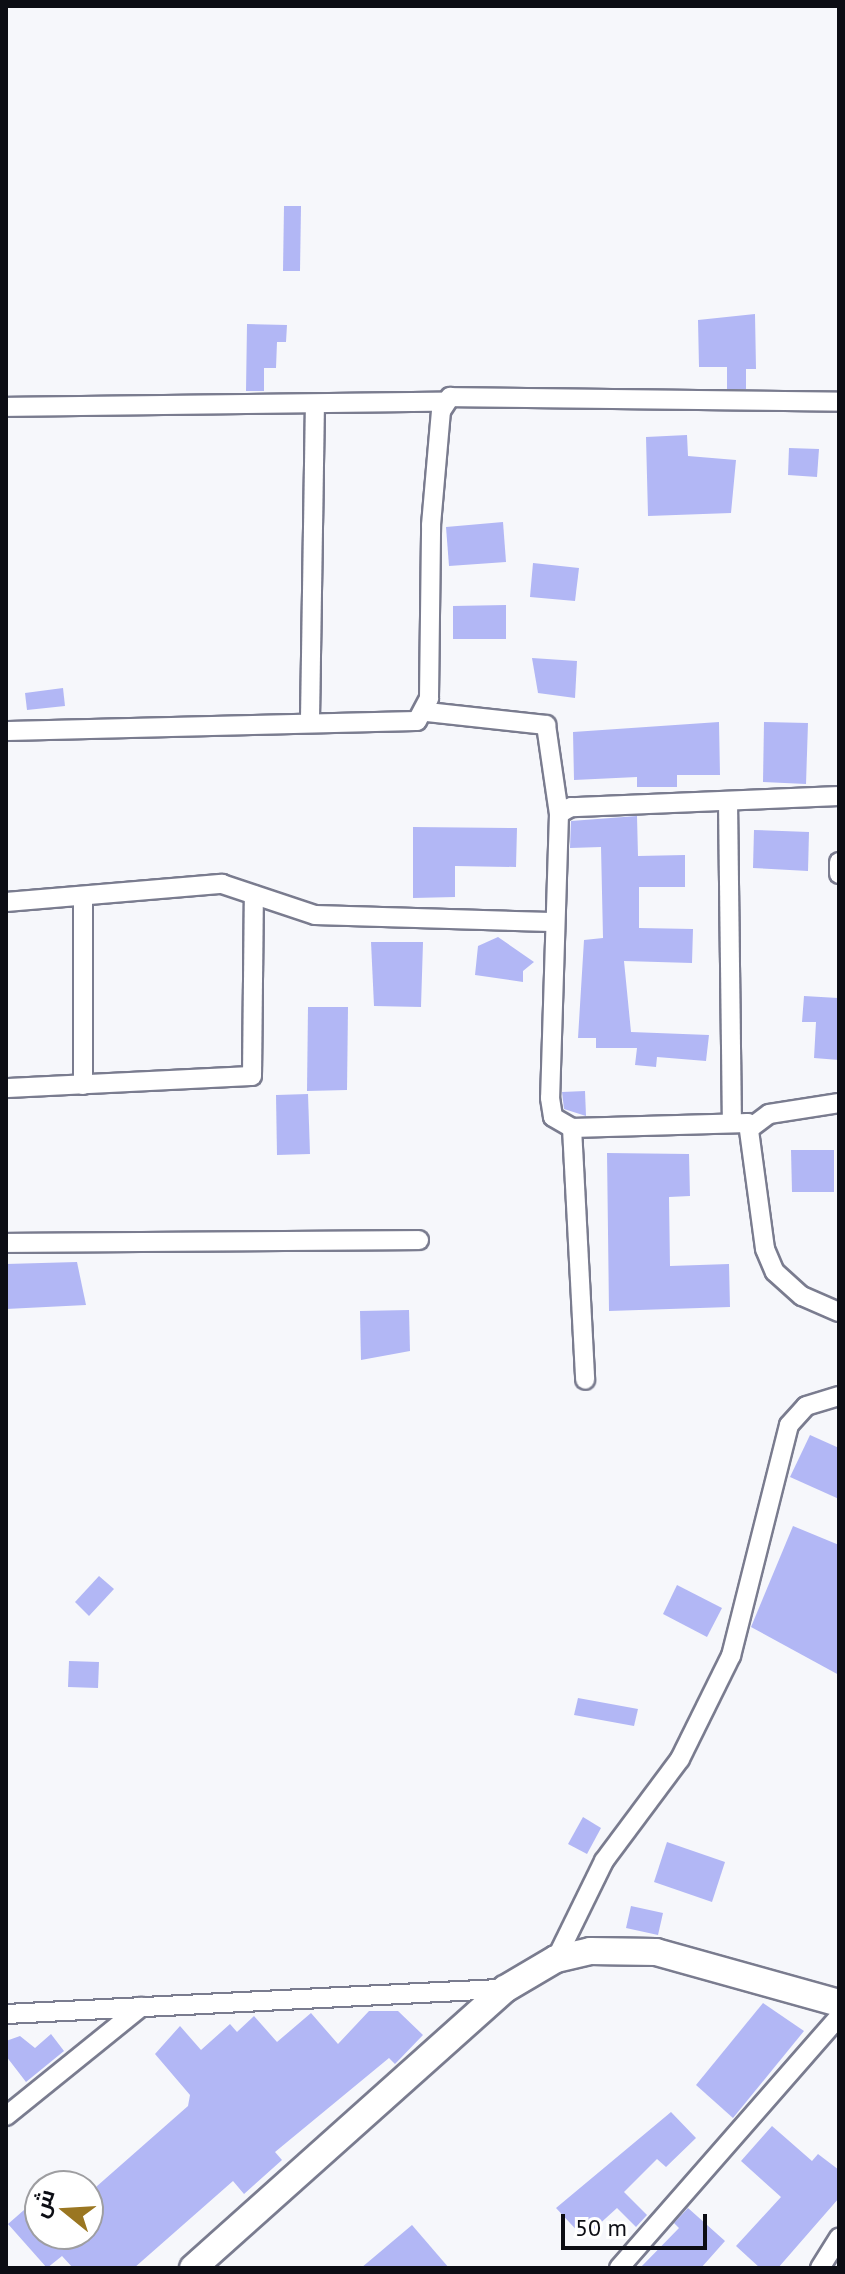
<!DOCTYPE html>
<meta charset="utf-8">
<style>
body{margin:0}
#map{position:relative;width:845px;height:2274px;overflow:hidden;background:#f6f7fb;font-family:"PT Sans",Cairo,sans-serif}
div>[style]{position:absolute}
[style*='--x']{left:calc(var(--x)*1px);top:calc(var(--y)*1px);width:calc(var(--w)*1px);rotate:calc(var(--a)*1deg)}
.building>*{inset:0;background:#b2b7f5}
.roads{filter:drop-shadow(2px 0 #7a7c8f) drop-shadow(-2px 0 #7a7c8f) drop-shadow(0 2px #7a7c8f) drop-shadow(0 -2px #7a7c8f)}
.street>*{height:18px;margin:-9px;padding:0 9px;transform-origin:9px;border-radius:9px;background:#fff}
.secondary>*{height:26px;margin:-13px;padding:0 13px;transform-origin:13px;border-radius:13px;background:#fff}
span{translate:-50% -50%;white-space:nowrap;text-align:center;line-height:1.15;-webkit-text-stroke:6px #fff;paint-order:stroke}
.frame{position:absolute;inset:0;border:8px solid #0c0d14;pointer-events:none}
.north{position:absolute;left:24px;top:2170px;width:80px;height:80px;box-sizing:border-box;background:#fff;border:2px solid #9e9ea1;border-radius:50%;rotate:288deg;font-size:22px;font-weight:700;line-height:32px;text-align:center;color:#0c0d14}
.north::after{content:'';display:block;margin:auto;width:28px;height:36px;background:#9a7621;clip-path:polygon(50% 0,100% 100%,50% 72%,0 100%)}
.scale{position:absolute;left:561px;top:2214px;width:146px;height:36px;box-sizing:border-box;border:4px solid #0c0d14;border-top:0;padding-left:10px;font-size:24px;line-height:28px;white-space:nowrap;color:#0c0d14;-webkit-text-stroke:6px #fff;paint-order:stroke}
</style>
<div id="map">
<div class="building">
<i style="clip-path:polygon(284px 206px,301px 206px,300px 271px,283px 271px)"></i>
<i style="clip-path:polygon(755px 314px,756px 369px,746px 369px,746px 389px,727px 389px,727px 367px,699px 367px,698px 320px)"></i>
<i style="clip-path:polygon(247px 324px,287px 325px,286px 342px,277px 342px,276px 368px,264px 368px,264px 391px,246px 391px)"></i>
<i style="clip-path:polygon(687px 435px,688px 456px,736px 460px,731px 513px,648px 516px,646px 437px)"></i>
<i style="clip-path:polygon(789px 448px,819px 449px,817px 477px,788px 475px)"></i>
<i style="clip-path:polygon(503px 522px,506px 562px,449px 566px,446px 527px)"></i>
<i style="clip-path:polygon(533px 563px,579px 568px,575px 601px,530px 597px)"></i>
<i style="clip-path:polygon(506px 605px,506px 639px,453px 639px,453px 606px)"></i>
<i style="clip-path:polygon(532px 658px,577px 661px,575px 698px,538px 693px)"></i>
<i style="clip-path:polygon(63px 688px,65px 706px,27px 710px,25px 693px)"></i>
<i style="clip-path:polygon(719px 722px,720px 775px,677px 775px,677px 787px,637px 787px,637px 777px,574px 780px,573px 732px)"></i>
<i style="clip-path:polygon(764px 722px,808px 723px,806px 784px,763px 782px)"></i>
<i style="clip-path:polygon(637px 816px,638px 856px,685px 855px,685px 887px,639px 887px,639px 928px,693px 929px,692px 963px,624px 961px,631px 1032px,709px 1035px,706px 1061px,657px 1057px,656px 1067px,635px 1065px,637px 1048px,596px 1048px,596px 1038px,578px 1038px,584px 940px,603px 938px,601px 847px,570px 848px,571px 821px)"></i>
<i style="clip-path:polygon(413px 827px,517px 828px,516px 867px,455px 866px,455px 897px,413px 898px)"></i>
<i style="clip-path:polygon(754px 830px,809px 832px,808px 871px,753px 868px)"></i>
<i style="clip-path:polygon(498px 937px,534px 962px,523px 971px,523px 982px,475px 975px,478px 946px)"></i>
<i style="clip-path:polygon(371px 942px,423px 942px,421px 1007px,374px 1006px)"></i>
<i style="clip-path:polygon(804px 996px,838px 998px,839px 1060px,814px 1058px,816px 1022px,802px 1022px)"></i>
<i style="clip-path:polygon(308px 1007px,348px 1007px,347px 1090px,307px 1091px)"></i>
<i style="clip-path:polygon(585px 1091px,586px 1116px,564px 1109px,562px 1092px)"></i>
<i style="clip-path:polygon(308px 1094px,310px 1154px,277px 1155px,276px 1095px)"></i>
<i style="clip-path:polygon(791px 1150px,834px 1150px,834px 1192px,792px 1192px)"></i>
<i style="clip-path:polygon(607px 1153px,689px 1154px,690px 1196px,669px 1197px,670px 1266px,729px 1264px,730px 1307px,609px 1311px)"></i>
<i style="clip-path:polygon(77px 1262px,86px 1305px,6px 1309px,6px 1264px)"></i>
<i style="clip-path:polygon(409px 1310px,410px 1351px,361px 1360px,360px 1311px)"></i>
<i style="clip-path:polygon(810px 1435px,839px 1448px,839px 1499px,790px 1477px)"></i>
<i style="clip-path:polygon(793px 1526px,839px 1545px,839px 1675px,751px 1627px)"></i>
<i style="clip-path:polygon(99px 1576px,114px 1589px,89px 1616px,75px 1602px)"></i>
<i style="clip-path:polygon(677px 1585px,722px 1608px,707px 1637px,663px 1614px)"></i>
<i style="clip-path:polygon(69px 1661px,99px 1662px,98px 1688px,68px 1687px)"></i>
<i style="clip-path:polygon(578px 1698px,638px 1709px,634px 1726px,574px 1715px)"></i>
<i style="clip-path:polygon(583px 1817px,601px 1828px,587px 1854px,568px 1844px)"></i>
<i style="clip-path:polygon(667px 1842px,725px 1862px,712px 1902px,654px 1882px)"></i>
<i style="clip-path:polygon(631px 1906px,663px 1913px,658px 1935px,626px 1928px)"></i>
<i style="clip-path:polygon(763px 2003px,804px 2031px,733px 2118px,696px 2085px)"></i>
<i style="clip-path:polygon(369px 2011px,398px 2011px,423px 2035px,395px 2064px,389px 2058px,275px 2152px,282px 2160px,244px 2194px,233px 2181px,134px 2268px,73px 2268px,62px 2256px,47px 2268px,8px 2224px,40px 2196px,40px 2234px,88px 2234px,88px 2194px,188px 2106px,190px 2095px,155px 2054px,180px 2026px,201px 2050px,230px 2024px,237px 2032px,254px 2016px,277px 2042px,311px 2013px,338px 2044px)"></i>
<i style="clip-path:polygon(51px 2034px,64px 2051px,26px 2082px,6px 2056px,6px 2041px,20px 2036px,35px 2048px)"></i>
<i style="clip-path:polygon(671px 2112px,696px 2138px,666px 2167px,657px 2159px,624px 2192px,647px 2215px,636px 2227px,617px 2208px,584px 2238px,556px 2208px)"></i>
<i style="clip-path:polygon(772px 2126px,812px 2161px,818px 2154px,839px 2170px,839px 2198px,778px 2268px,760px 2268px,736px 2246px,781px 2197px,741px 2161px)"></i>
<i style="clip-path:polygon(688px 2208px,725px 2241px,701px 2268px,640px 2268px,679px 2228px,674px 2223px)"></i>
<i style="clip-path:polygon(412px 2225px,449px 2268px,361px 2268px)"></i>
</div>
<div class="roads">
<div class="street">
<i style="--x:6;--y:407;--w:438;--a:-0.7"></i>
<i style="--x:427;--y:712;--w:120;--a:6.2"></i>
<i style="--x:546;--y:725;--w:90;--a:81.7"></i>
<i style="--x:310;--y:719;--w:315;--a:-89.1"></i>
<i style="--x:6;--y:731;--w:411;--a:-1.4"></i>
<i style="--x:417;--y:721;--w:26;--a:-62"></i>
<i style="--x:429;--y:698;--w:173;--a:-89.3"></i>
<i style="--x:431;--y:525;--w:114;--a:-85"></i>
<i style="--x:441;--y:411;--w:17;--a:-57"></i>
<i style="--x:450;--y:397;--w:389;--a:0.7"></i>
<i style="--x:839;--y:796;--w:268;--a:177.6"></i>
<i style="--x:571;--y:807;--w:14;--a:150"></i>
<i style="--x:559;--y:814;--w:284;--a:91.8"></i>
<i style="--x:550;--y:1098;--w:19;--a:81"></i>
<i style="--x:553;--y:1117;--w:22;--a:30"></i>
<i style="--x:572;--y:1128;--w:176;--a:-1.6"></i>
<i style="--x:748;--y:1123;--w:127;--a:82.3"></i>
<i style="--x:765;--y:1249;--w:25;--a:67"></i>
<i style="--x:775;--y:1272;--w:36;--a:42"></i>
<i style="--x:802;--y:1296;--w:40;--a:23.4"></i>
<i style="--x:728;--y:801;--w:320;--a:89.3"></i>
<i style="--x:839;--y:862;--w:12;--a:90"></i>
<i style="--x:6;--y:902;--w:217;--a:-4.8"></i>
<i style="--x:222;--y:884;--w:98;--a:18.4"></i>
<i style="--x:315;--y:915;--w:236;--a:1.7"></i>
<i style="--x:83;--y:1085;--w:186;--a:-90"></i>
<i style="--x:6;--y:1088;--w:246;--a:-2.8"></i>
<i style="--x:252;--y:1076;--w:181;--a:-89.4"></i>
<i style="--x:753;--y:1126;--w:20;--a:-37"></i>
<i style="--x:769;--y:1114;--w:71;--a:-8.9"></i>
<i style="--x:572;--y:1128;--w:252;--a:87"></i>
<i style="--x:6;--y:1243;--w:413;--a:-0.4"></i>
<i style="--x:556;--y:1959;--w:109;--a:-63.9"></i>
<i style="--x:604;--y:1861;--w:127;--a:-53.3"></i>
<i style="--x:680;--y:1759;--w:115;--a:-63.7"></i>
<i style="--x:731;--y:1656;--w:238;--a:-75.9"></i>
<i style="--x:789;--y:1425;--w:25;--a:-48"></i>
<i style="--x:806;--y:1406;--w:34;--a:-17"></i>
<i style="--x:6;--y:2014;--w:500;--a:-2.9"></i>
<i style="--x:6;--y:2116;--w:174;--a:-38.9"></i>
<i style="--x:619;--y:2268;--w:334;--a:-48.8"></i>
<i style="--x:820;--y:2268;--w:36;--a:-58"></i>
</div>
<div class="secondary">
<i style="--x:193;--y:2268;--w:419;--a:-41.8"></i>
<i style="--x:505;--y:1989;--w:59;--a:-30.5"></i>
<i style="--x:556;--y:1959;--w:35;--a:-13"></i>
<i style="--x:590;--y:1951;--w:66;--a:0.9"></i>
<i style="--x:656;--y:1952;--w:190;--a:15.6"></i>
</div>
</div>
<div class="frame"></div>
<div class="north">ش</div>
<div class="scale">50 m</div>
</div>
